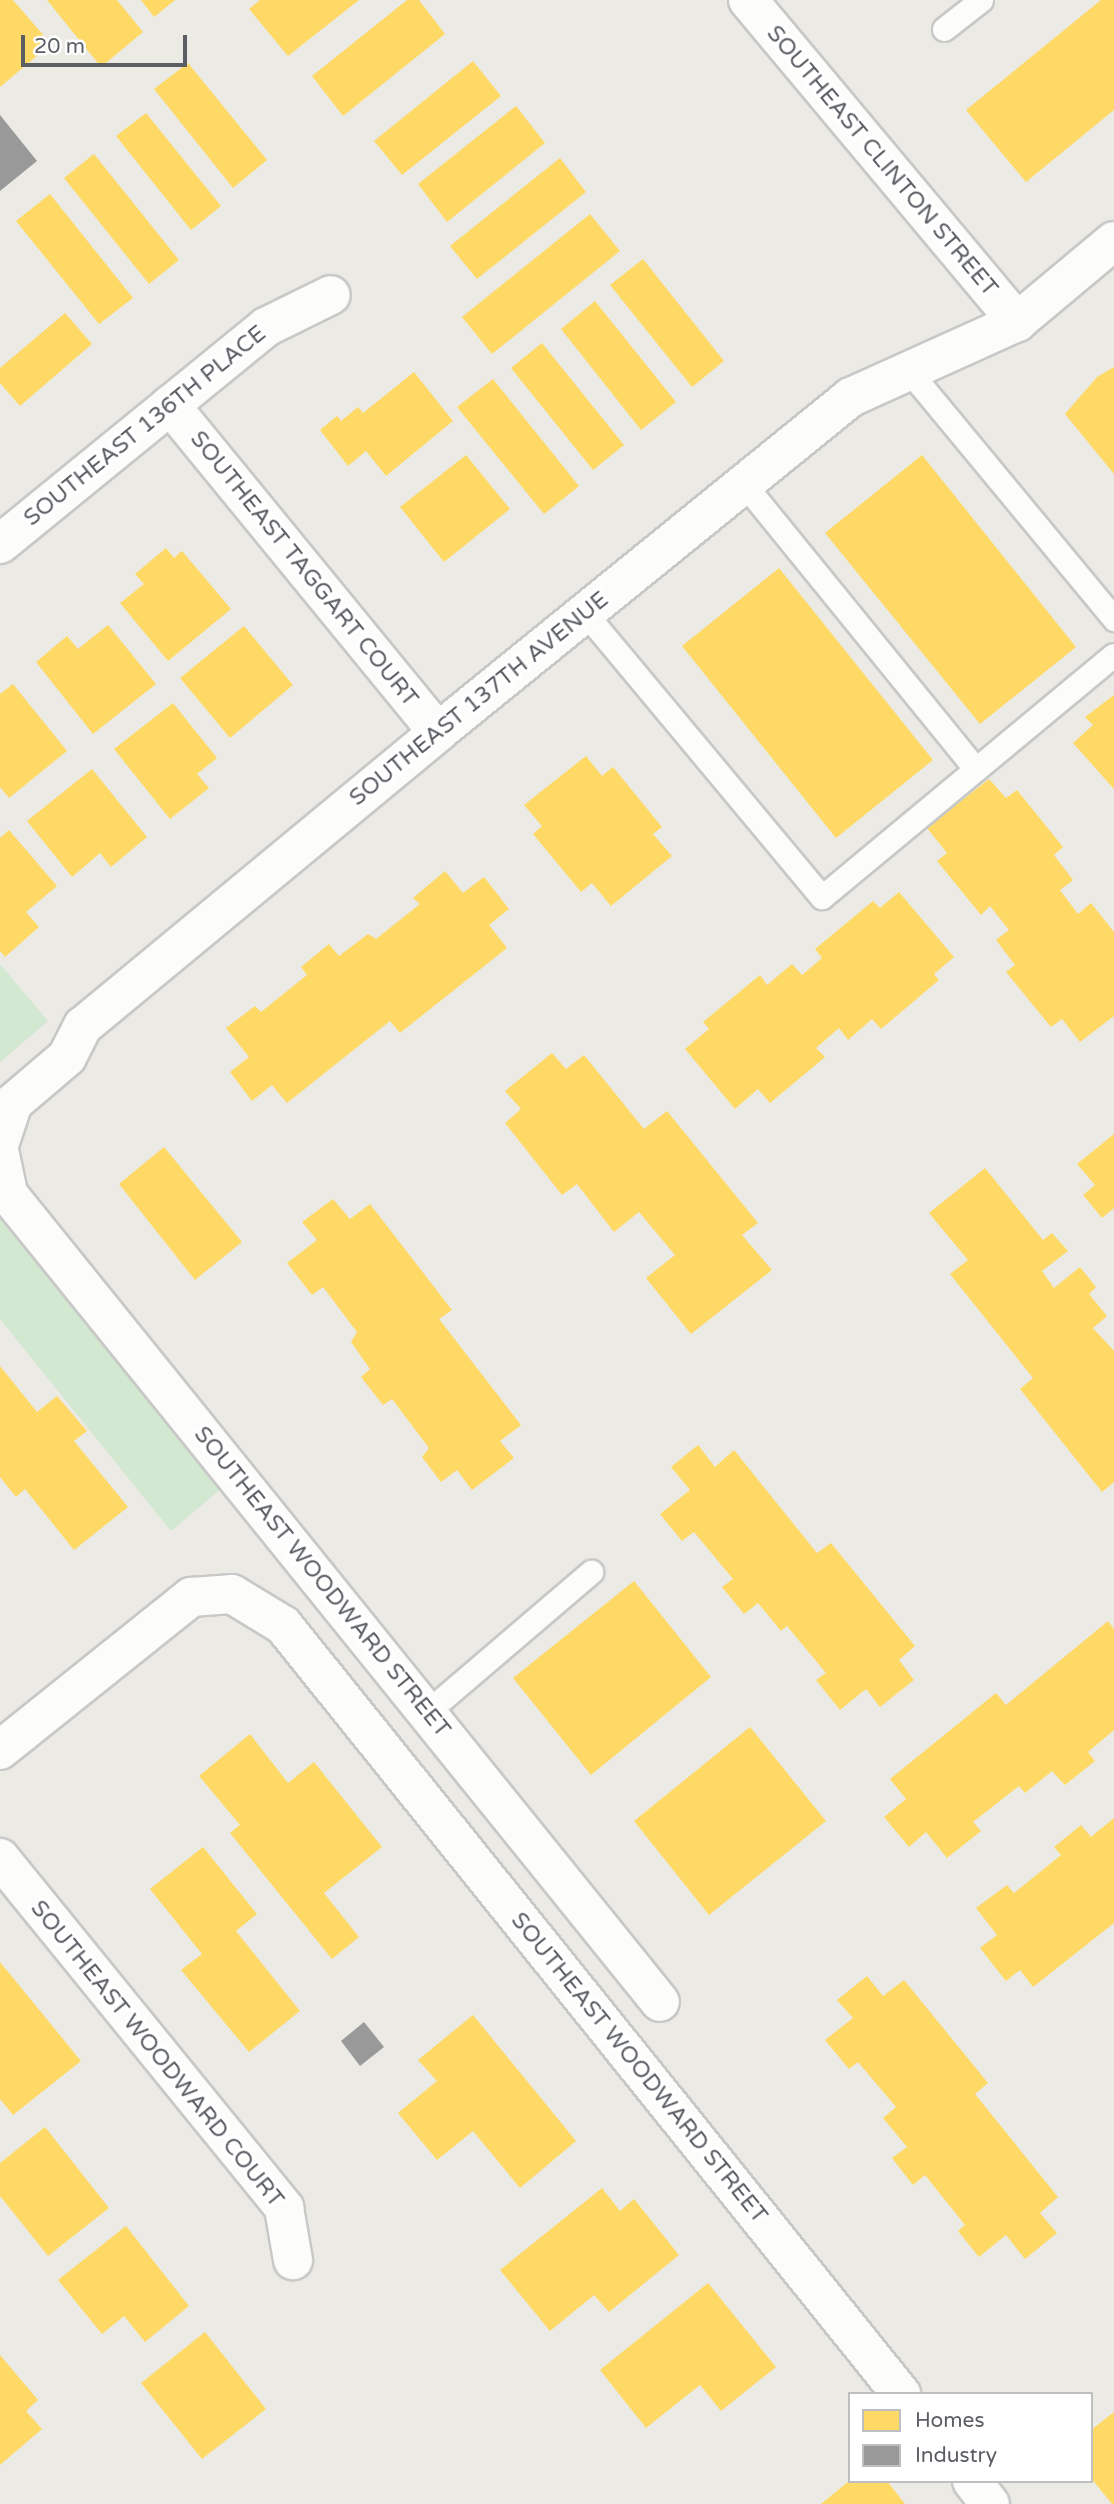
<!DOCTYPE html>
<style>
body{margin:0}
#map{position:relative;width:1114px;height:2504px;overflow:hidden;background:#ebeae5;font-family:"Varela Round",sans-serif}
div>[style]{position:absolute}
[style*='--x']{left:calc(var(--x)*1px);top:calc(var(--y)*1px);width:calc(var(--w)*1px);rotate:calc(var(--a)*1deg)}
.green>*{inset:0;background:#d2e8d0}
.homes>*{inset:0;background:#ffd966}
.industry>*{inset:0;background:#999}
.roads{filter:drop-shadow(2px 0 #c8c8c7) drop-shadow(-2px 0 #c8c8c7) drop-shadow(0 2px #c8c8c7) drop-shadow(0 -2px #c8c8c7)}
.service>*{height:23px;margin:-11.5px;padding:0 11.5px;transform-origin:11.5px;border-radius:11.5px;background:#fcfcfb}
.minor>*{height:38px;margin:-19px;padding:0 19px;transform-origin:19px;border-radius:19px;background:#fcfcfb}
span{translate:-50% -50%;white-space:nowrap;text-align:center;line-height:1.15;-webkit-text-stroke:7px #fff;paint-order:stroke}
.street-label{font-size:23px;color:#5b5f64}
.legend{position:absolute;left:848px;top:2392px;width:245px;height:91px;box-sizing:border-box;background:#fff;border:2px solid #bdbfc1;margin:0;padding:9px 12px;list-style:none;font-size:21px;color:#5b5f64}
.legend li{display:flex;align-items:center;gap:14px;height:35px}
.legend b{width:35px;border:2px solid #bdbfc1}
.scale{position:absolute;left:21px;top:35px;width:166px;height:32px;box-sizing:border-box;border:4px solid #5b5f64;border-top:0;padding-left:9px;font-size:21px;line-height:24px;white-space:nowrap;color:#5b5f64;-webkit-text-stroke:5px #fff;paint-order:stroke}
</style>
<div id="map">
<div class="green">
<i style="clip-path:polygon(0 964px,48px 1021px,0 1062px)"></i>
<i style="clip-path:polygon(0 1214px,223px 1487px,171px 1531px,0 1319px)"></i>
</div>
<div class="homes">
<i style="clip-path:polygon(0 0,13px 0,51px 44px,0 87px)"></i>
<i style="clip-path:polygon(47px 0,117px 0,143px 32px,101px 67px)"></i>
<i style="clip-path:polygon(141px 0,175px 0,154px 17px)"></i>
<i style="clip-path:polygon(260px 0,359px 0,288px 56px,249px 9px)"></i>
<i style="clip-path:polygon(407px 0,419px 0,445px 34px,343px 116px,312px 76px)"></i>
<i style="clip-path:polygon(1101px 0,1114px 0,1114px 110px,1026px 182px,966px 110px)"></i>
<i style="clip-path:polygon(473px 61px,501px 96px,402px 175px,374px 141px)"></i>
<i style="clip-path:polygon(188px 63px,267px 160px,233px 188px,154px 89px)"></i>
<i style="clip-path:polygon(516px 106px,545px 143px,447px 222px,418px 184px)"></i>
<i style="clip-path:polygon(146px 113px,221px 206px,191px 230px,116px 136px)"></i>
<i style="clip-path:polygon(94px 154px,179px 260px,149px 284px,64px 178px)"></i>
<i style="clip-path:polygon(560px 158px,586px 192px,477px 279px,450px 246px)"></i>
<i style="clip-path:polygon(50px 194px,133px 298px,99px 324px,16px 221px)"></i>
<i style="clip-path:polygon(590px 214px,620px 251px,492px 354px,462px 317px)"></i>
<i style="clip-path:polygon(643px 259px,724px 361px,692px 387px,610px 285px)"></i>
<i style="clip-path:polygon(595px 301px,676px 402px,641px 430px,561px 329px)"></i>
<i style="clip-path:polygon(65px 313px,92px 344px,20px 406px,0 383px,0 368px)"></i>
<i style="clip-path:polygon(542px 343px,624px 445px,593px 470px,511px 368px)"></i>
<i style="clip-path:polygon(1114px 367px,1114px 474px,1065px 414px,1097px 377px)"></i>
<i style="clip-path:polygon(414px 372px,453px 421px,386px 476px,366px 451px,348px 466px,320px 430px,337px 416px,341px 421px,358px 407px,363px 413px)"></i>
<i style="clip-path:polygon(493px 379px,579px 486px,544px 514px,457px 407px)"></i>
<i style="clip-path:polygon(466px 455px,510px 509px,444px 562px,400px 507px)"></i>
<i style="clip-path:polygon(922px 455px,1076px 647px,980px 724px,825px 533px)"></i>
<i style="clip-path:polygon(166px 548px,174px 558px,182px 551px,231px 609px,168px 661px,120px 603px,144px 584px,135px 574px)"></i>
<i style="clip-path:polygon(779px 568px,933px 760px,836px 838px,682px 646px)"></i>
<i style="clip-path:polygon(108px 625px,156px 684px,93px 734px,36px 662px,67px 636px,78px 649px)"></i>
<i style="clip-path:polygon(244px 626px,293px 685px,230px 738px,180px 678px)"></i>
<i style="clip-path:polygon(13px 684px,67px 751px,9px 798px,0 787px,0 694px)"></i>
<i style="clip-path:polygon(1114px 695px,1114px 789px,1073px 743px,1093px 725px,1085px 717px)"></i>
<i style="clip-path:polygon(173px 703px,217px 758px,197px 774px,209px 788px,170px 819px,114px 749px)"></i>
<i style="clip-path:polygon(586px 756px,602px 776px,613px 767px,662px 827px,653px 834px,672px 856px,611px 906px,592px 883px,581px 892px,533px 834px,542px 826px,524px 805px)"></i>
<i style="clip-path:polygon(92px 769px,147px 837px,111px 867px,100px 853px,72px 877px,27px 821px)"></i>
<i style="clip-path:polygon(989px 779px,1006px 798px,1017px 790px,1063px 847px,1054px 855px,1073px 880px,1060px 890px,1078px 914px,1091px 903px,1114px 932px,1114px 1016px,1080px 1042px,1062px 1019px,1051px 1027px,1006px 972px,1015px 965px,996px 940px,1009px 930px,990px 906px,981px 915px,937px 861px,947px 853px,927px 828px)"></i>
<i style="clip-path:polygon(9px 830px,57px 886px,26px 912px,39px 927px,5px 957px,0 951px,0 838px)"></i>
<i style="clip-path:polygon(445px 871px,463px 893px,484px 877px,509px 909px,489px 925px,507px 948px,400px 1033px,390px 1021px,287px 1103px,272px 1085px,252px 1101px,230px 1072px,249px 1057px,226px 1028px,255px 1006px,261px 1012px,307px 975px,301px 967px,329px 944px,339px 956px,368px 934px,376px 939px,420px 904px,413px 898px)"></i>
<i style="clip-path:polygon(899px 892px,954px 957px,934px 974px,939px 980px,881px 1029px,872px 1019px,848px 1040px,839px 1028px,816px 1048px,825px 1057px,770px 1103px,758px 1089px,735px 1109px,685px 1049px,709px 1029px,703px 1022px,760px 975px,767px 985px,792px 964px,802px 975px,822px 958px,815px 949px,873px 901px,880px 908px)"></i>
<i style="clip-path:polygon(552px 1053px,566px 1069px,584px 1055px,644px 1129px,667px 1111px,758px 1223px,742px 1235px,772px 1270px,691px 1334px,646px 1278px,675px 1255px,639px 1212px,614px 1232px,577px 1184px,562px 1195px,505px 1123px,521px 1109px,505px 1091px)"></i>
<i style="clip-path:polygon(1114px 1134px,1114px 1208px,1102px 1218px,1083px 1195px,1095px 1185px,1077px 1164px)"></i>
<i style="clip-path:polygon(164px 1147px,242px 1242px,195px 1280px,119px 1184px)"></i>
<i style="clip-path:polygon(985px 1168px,1043px 1240px,1052px 1233px,1068px 1251px,1042px 1271px,1054px 1288px,1080px 1267px,1096px 1287px,1089px 1294px,1107px 1316px,1093px 1328px,1114px 1351px,1114px 1482px,1102px 1492px,1020px 1389px,1033px 1378px,950px 1274px,968px 1260px,929px 1213px)"></i>
<i style="clip-path:polygon(333px 1199px,350px 1219px,370px 1204px,452px 1310px,439px 1319px,521px 1425px,500px 1441px,514px 1458px,472px 1490px,457px 1470px,441px 1482px,422px 1457px,429px 1448px,392px 1399px,383px 1405px,361px 1377px,370px 1369px,351px 1342px,357px 1332px,323px 1287px,312px 1295px,287px 1263px,317px 1240px,302px 1222px)"></i>
<i style="clip-path:polygon(0 1366px,37px 1412px,57px 1396px,87px 1431px,74px 1441px,128px 1507px,74px 1550px,25px 1489px,16px 1497px,0 1477px)"></i>
<i style="clip-path:polygon(698px 1445px,715px 1467px,734px 1450px,817px 1553px,831px 1543px,915px 1646px,899px 1660px,914px 1680px,880px 1707px,866px 1689px,840px 1710px,816px 1680px,826px 1673px,787px 1626px,781px 1631px,758px 1603px,744px 1614px,722px 1587px,733px 1579px,694px 1532px,682px 1541px,660px 1514px,690px 1490px,671px 1467px)"></i>
<i style="clip-path:polygon(634px 1581px,711px 1677px,591px 1775px,513px 1678px)"></i>
<i style="clip-path:polygon(1108px 1621px,1114px 1629px,1114px 1730px,1088px 1752px,1095px 1761px,1065px 1785px,1052px 1771px,1025px 1793px,1019px 1786px,973px 1822px,981px 1831px,947px 1858px,926px 1832px,909px 1847px,884px 1817px,906px 1799px,890px 1779px,996px 1693px,1006px 1705px)"></i>
<i style="clip-path:polygon(750px 1727px,826px 1821px,709px 1915px,634px 1821px)"></i>
<i style="clip-path:polygon(250px 1734px,288px 1783px,314px 1762px,382px 1847px,324px 1893px,359px 1937px,332px 1959px,230px 1833px,240px 1825px,199px 1776px)"></i>
<i style="clip-path:polygon(1114px 1818px,1114px 1923px,1033px 1987px,1020px 1970px,1006px 1981px,980px 1948px,997px 1935px,976px 1908px,1007px 1885px,1014px 1893px,1061px 1855px,1054px 1847px,1081px 1825px,1091px 1837px)"></i>
<i style="clip-path:polygon(203px 1847px,257px 1914px,236px 1931px,300px 2011px,249px 2052px,181px 1970px,202px 1954px,150px 1889px)"></i>
<i style="clip-path:polygon(0 1962px,81px 2061px,13px 2115px,0 2099px)"></i>
<i style="clip-path:polygon(867px 1976px,883px 1996px,904px 1980px,988px 2083px,975px 2094px,1058px 2197px,1040px 2213px,1057px 2233px,1025px 2259px,1006px 2235px,979px 2257px,958px 2231px,965px 2225px,925px 2175px,913px 2185px,892px 2158px,907px 2147px,883px 2118px,896px 2107px,858px 2062px,849px 2069px,825px 2040px,853px 2018px,837px 2000px)"></i>
<i style="clip-path:polygon(473px 2015px,576px 2141px,520px 2188px,473px 2131px,437px 2160px,398px 2113px,437px 2081px,418px 2060px)"></i>
<i style="clip-path:polygon(45px 2127px,109px 2208px,48px 2256px,0 2196px,0 2163px)"></i>
<i style="clip-path:polygon(602px 2188px,620px 2211px,634px 2199px,679px 2255px,609px 2312px,594px 2295px,550px 2331px,500px 2270px)"></i>
<i style="clip-path:polygon(126px 2226px,189px 2306px,145px 2342px,124px 2316px,102px 2334px,58px 2280px)"></i>
<i style="clip-path:polygon(708px 2283px,776px 2367px,721px 2411px,700px 2385px,646px 2428px,600px 2370px)"></i>
<i style="clip-path:polygon(205px 2332px,266px 2409px,202px 2459px,141px 2383px)"></i>
<i style="clip-path:polygon(0 2355px,38px 2400px,26px 2411px,42px 2429px,0 2465px)"></i>
<i style="clip-path:polygon(1114px 2412px,1114px 2504px,1112px 2504px,1091px 2478px,1091px 2430px)"></i>
<i style="clip-path:polygon(849px 2481px,887px 2481px,905px 2504px,821px 2504px)"></i>
</div>
<div class="industry">
<i style="clip-path:polygon(0 115px,37px 161px,0 191px)"></i>
<i style="clip-path:polygon(364px 2022px,384px 2047px,360px 2066px,341px 2041px)"></i>
</div>
<div class="roads">
<div class="service">
<i style="--x:944;--y:29;--w:47;--a:-38.1"></i>
<i style="--x:909;--y:371;--w:322;--a:50.4"></i>
<i style="--x:744;--y:484;--w:367;--a:50.9"></i>
<i style="--x:585;--y:613;--w:370;--a:50.2"></i>
<i style="--x:822;--y:897;--w:379;--a:-39.7"></i>
<i style="--x:427;--y:1712;--w:216;--a:-40.5"></i>
</div>
<div class="minor">
<i style="--x:748;--y:0;--w:420;--a:50.1"></i>
<i style="--x:170;--y:405;--w:423;--a:50.7"></i>
<i style="--x:0;--y:544;--w:343;--a:-39.2"></i>
<i style="--x:266;--y:327;--w:72;--a:-26.2"></i>
<i style="--x:0;--y:1142;--w:41;--a:-71.6"></i>
<i style="--x:13;--y:1103;--w:71;--a:-40.4"></i>
<i style="--x:67;--y:1057;--w:35;--a:-63"></i>
<i style="--x:83;--y:1026;--w:461;--a:-39.6"></i>
<i style="--x:438;--y:732;--w:532;--a:-39.05"></i>
<i style="--x:851;--y:397;--w:182;--a:-24.3"></i>
<i style="--x:1017;--y:322;--w:126;--a:-39.9"></i>
<i style="--x:0;--y:1155;--w:40;--a:78"></i>
<i style="--x:8;--y:1194;--w:1038;--a:51.1"></i>
<i style="--x:0;--y:1750;--w:245;--a:-38.7"></i>
<i style="--x:191;--y:1597;--w:41;--a:-4.2"></i>
<i style="--x:232;--y:1594;--w:60;--a:31.3"></i>
<i style="--x:283;--y:1625;--w:987;--a:51.21"></i>
<i style="--x:0;--y:1858;--w:451;--a:50.9"></i>
<i style="--x:284;--y:2208;--w:53;--a:80.2"></i>
<i style="--x:972;--y:2481;--w:29;--a:52"></i>
</div>
</div>
<div class="street-label">
<span style="left:882px;top:161px;rotate:50deg">SOUTHEAST CLINTON STREET</span>
<span style="left:145px;top:426px;rotate:-39deg">SOUTHEAST 136TH PLACE</span>
<span style="left:304px;top:569px;rotate:51deg">SOUTHEAST TAGGART COURT</span>
<span style="left:479px;top:699px;rotate:-39deg">SOUTHEAST 137TH AVENUE</span>
<span style="left:322px;top:1582px;rotate:51deg">SOUTHEAST WOODWARD STREET</span>
<span style="left:157px;top:2054px;rotate:51deg">SOUTHEAST WOODWARD COURT</span>
<span style="left:639px;top:2068px;rotate:51deg">SOUTHEAST WOODWARD STREET</span>
</div>
<ul class="legend">
<li><b style="height:19px;background:#ffd966"></b>Homes</li>
<li><b style="height:19px;background:#999"></b>Industry</li>
</ul>
<div class="scale">20 m</div>
</div>
